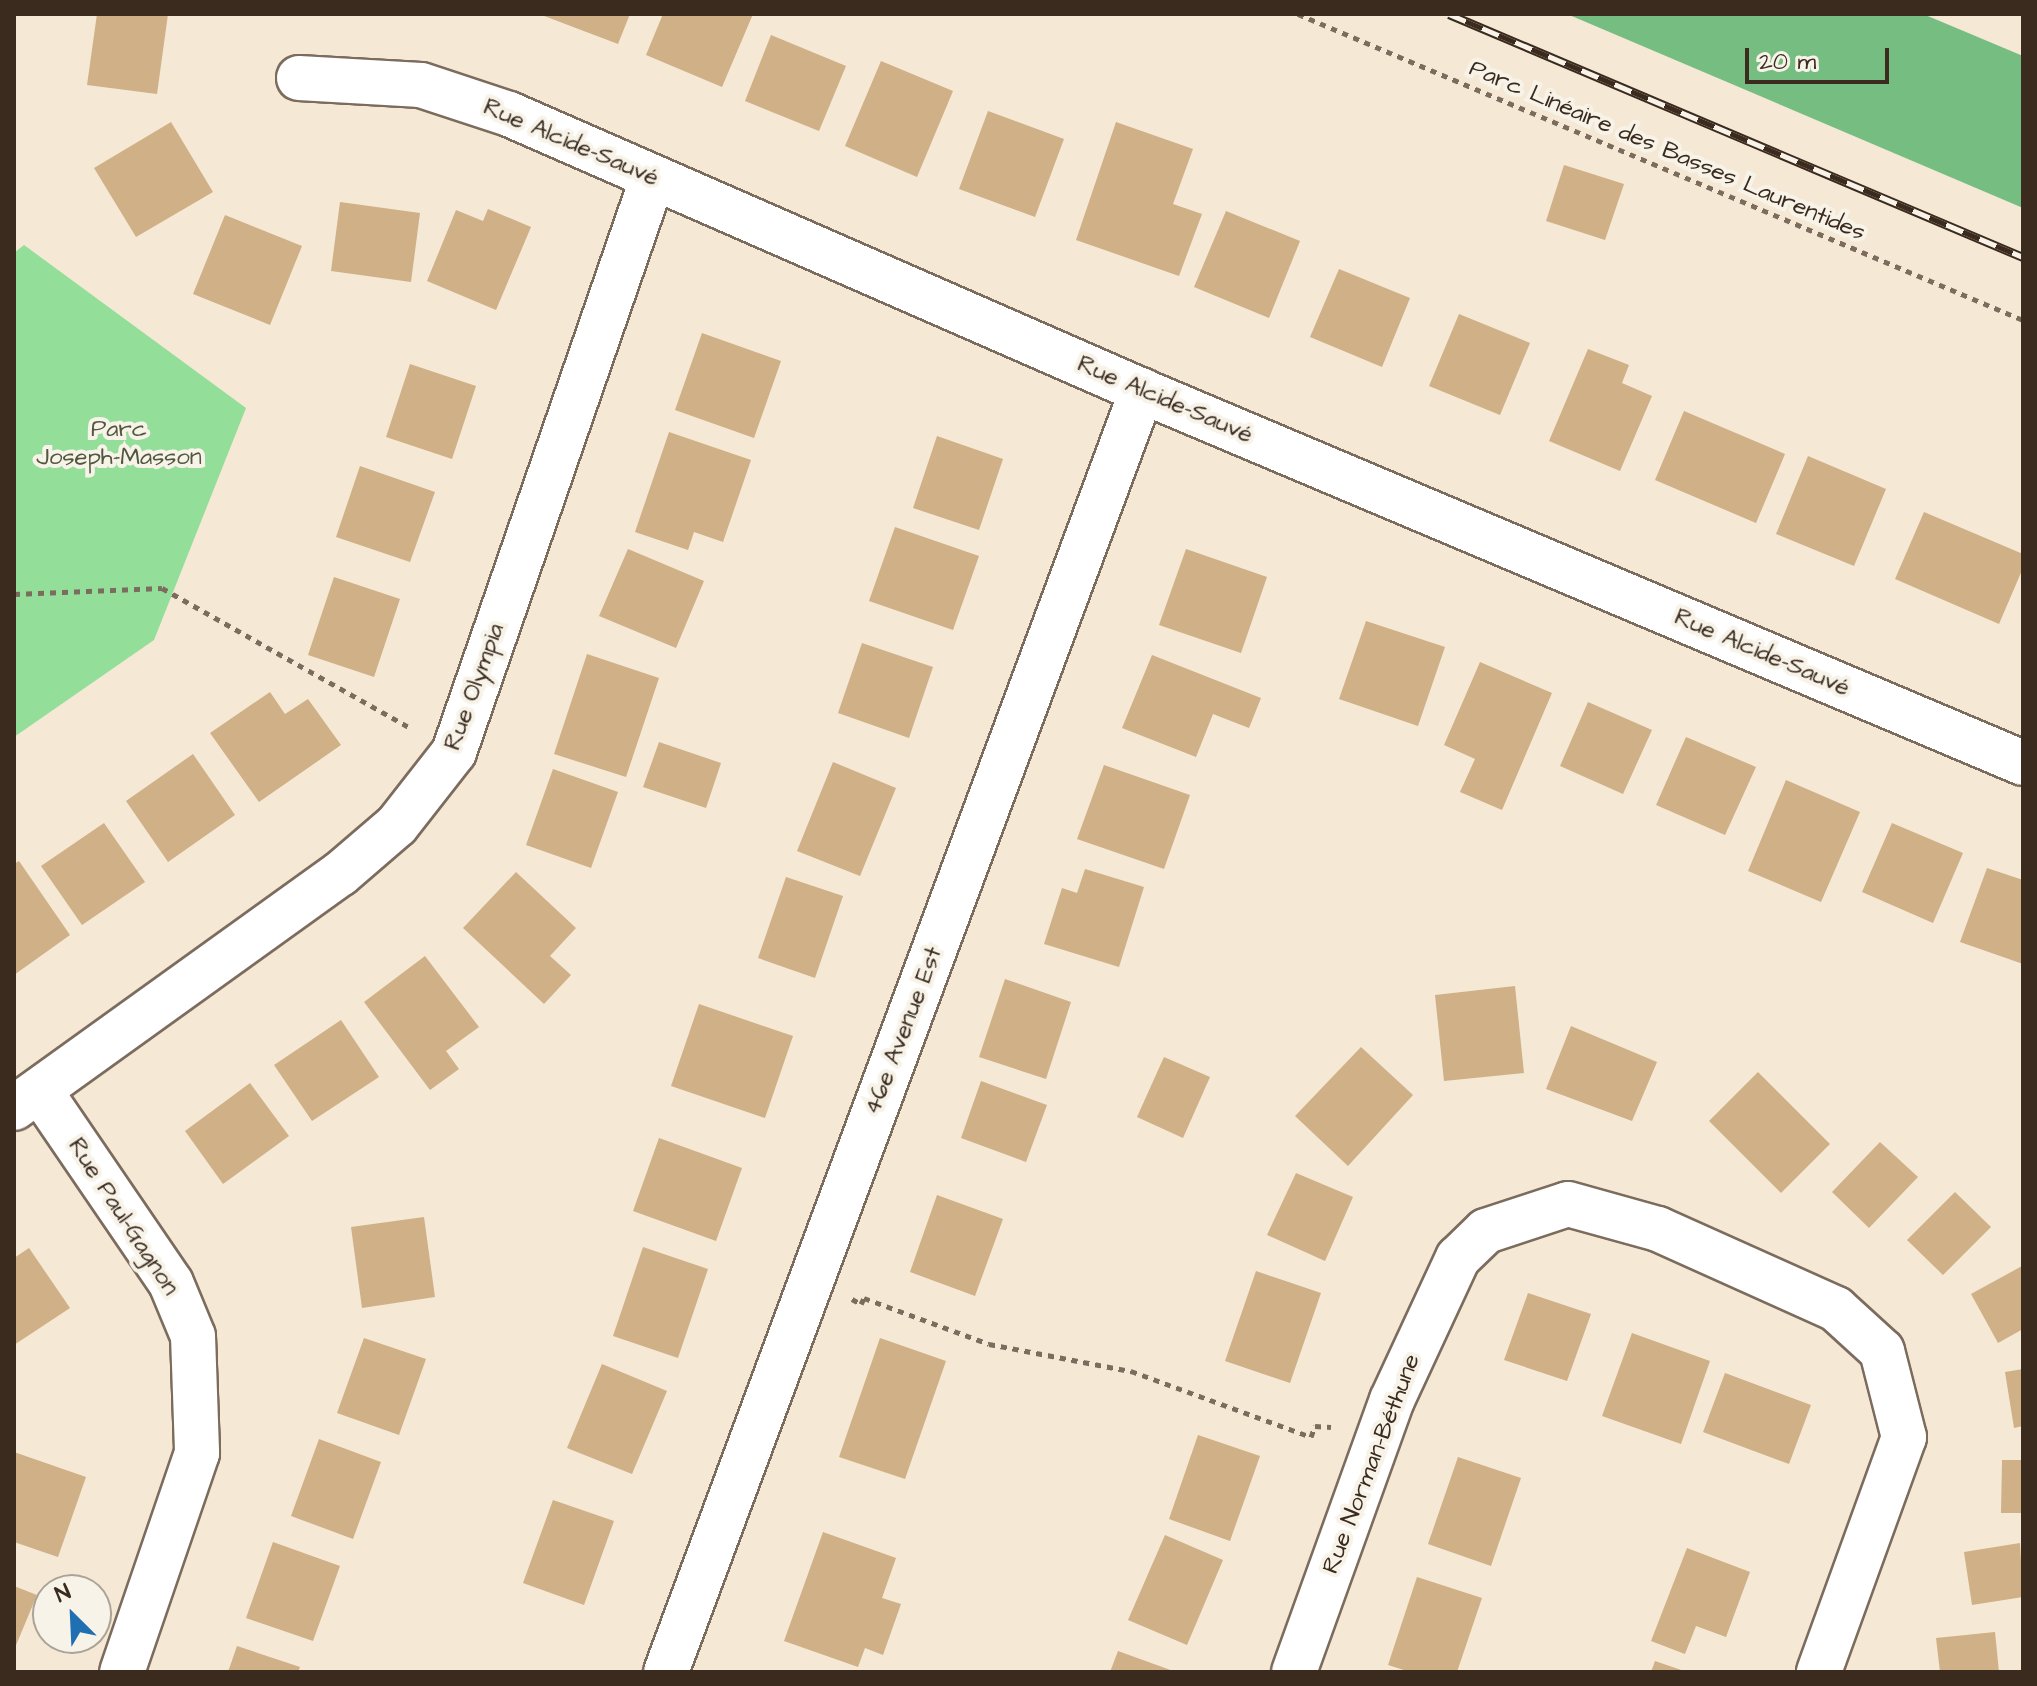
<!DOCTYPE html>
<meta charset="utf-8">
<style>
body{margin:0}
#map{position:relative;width:2037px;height:1686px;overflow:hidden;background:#f5e8d5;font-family:"Architects Daughter",sans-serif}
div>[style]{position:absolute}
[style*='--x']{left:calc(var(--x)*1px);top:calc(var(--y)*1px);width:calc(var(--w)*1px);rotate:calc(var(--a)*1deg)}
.green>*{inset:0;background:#93de99}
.forest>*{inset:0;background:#76bd81}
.building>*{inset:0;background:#cfb087}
.path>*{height:5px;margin-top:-2.5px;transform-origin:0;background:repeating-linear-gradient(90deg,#7c6c5e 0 6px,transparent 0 12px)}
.roads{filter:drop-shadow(2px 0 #7c6c5e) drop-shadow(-2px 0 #7c6c5e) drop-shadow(0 2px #7c6c5e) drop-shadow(0 -2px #7c6c5e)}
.street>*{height:44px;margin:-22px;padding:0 22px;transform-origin:22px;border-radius:22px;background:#fff}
.rail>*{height:9px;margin-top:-4.5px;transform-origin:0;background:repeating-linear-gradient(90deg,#f7f3e8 0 18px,#3b2a1e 0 36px);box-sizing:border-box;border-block:2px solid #3b2a1e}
span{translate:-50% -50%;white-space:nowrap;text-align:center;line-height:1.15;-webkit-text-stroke:8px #f7f3e8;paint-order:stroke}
.street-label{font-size:24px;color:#3b2a1e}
.park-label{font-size:24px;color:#51573d}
.frame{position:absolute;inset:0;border:16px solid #3b2a1e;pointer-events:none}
.north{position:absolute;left:32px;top:1574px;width:80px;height:80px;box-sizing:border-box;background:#f7f3e8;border:2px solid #aca397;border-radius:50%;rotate:336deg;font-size:22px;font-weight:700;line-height:32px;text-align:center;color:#3b2a1e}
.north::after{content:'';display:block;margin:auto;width:28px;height:36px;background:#1f6fb2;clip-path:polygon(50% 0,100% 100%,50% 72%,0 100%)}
.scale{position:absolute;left:1745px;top:48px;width:144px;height:36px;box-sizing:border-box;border:4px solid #3b2a1e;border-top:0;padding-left:10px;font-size:24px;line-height:28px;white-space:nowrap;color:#3b2a1e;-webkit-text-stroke:6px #f7f3e8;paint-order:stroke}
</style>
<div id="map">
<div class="green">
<i style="clip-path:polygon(24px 245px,246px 408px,154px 640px,14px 737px,14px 253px)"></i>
</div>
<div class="forest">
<i style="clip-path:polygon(1567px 14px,1923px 14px,2023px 56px,2023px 208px)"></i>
</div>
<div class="building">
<i style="clip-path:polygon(97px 14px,168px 14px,157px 94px,87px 85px)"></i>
<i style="clip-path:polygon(539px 14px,630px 14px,618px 44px)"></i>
<i style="clip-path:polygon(663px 14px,753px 14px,722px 87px,646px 55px)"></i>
<i style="clip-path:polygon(771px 35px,846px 66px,819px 131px,745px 101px)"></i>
<i style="clip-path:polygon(881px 61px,953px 91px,917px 177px,845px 146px)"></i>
<i style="clip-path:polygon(988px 111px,1064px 139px,1035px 217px,959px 189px)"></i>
<i style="clip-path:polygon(171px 122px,213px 192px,136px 237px,94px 168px)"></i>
<i style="clip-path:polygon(1116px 122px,1193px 149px,1173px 204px,1202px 214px,1179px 276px,1076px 240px)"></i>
<i style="clip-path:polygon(1564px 165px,1624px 184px,1605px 240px,1546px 221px)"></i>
<i style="clip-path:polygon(340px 202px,420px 213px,411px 282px,331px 271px)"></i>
<i style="clip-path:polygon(488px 209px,531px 227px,496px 310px,427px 281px,456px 210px,483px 221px)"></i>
<i style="clip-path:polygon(1226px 211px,1300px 241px,1269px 318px,1194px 287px)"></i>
<i style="clip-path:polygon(225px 215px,302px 246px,270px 325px,193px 294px)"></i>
<i style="clip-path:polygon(1339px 269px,1410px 298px,1382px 367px,1310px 337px)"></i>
<i style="clip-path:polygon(1459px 314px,1530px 343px,1500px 415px,1429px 386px)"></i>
<i style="clip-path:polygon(702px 333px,781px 361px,754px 438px,675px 410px)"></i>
<i style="clip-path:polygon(1588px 349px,1629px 365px,1622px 383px,1652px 396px,1620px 471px,1549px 441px)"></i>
<i style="clip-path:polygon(410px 364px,476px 386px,452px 459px,386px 437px)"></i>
<i style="clip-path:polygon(1684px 411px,1785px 454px,1756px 523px,1655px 480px)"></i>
<i style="clip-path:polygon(669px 432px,751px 460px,723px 542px,694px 532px,688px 550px,635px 532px)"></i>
<i style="clip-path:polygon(937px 436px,1003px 459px,979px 530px,913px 508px)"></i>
<i style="clip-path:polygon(1808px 456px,1886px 489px,1854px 566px,1776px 534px)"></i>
<i style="clip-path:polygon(360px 466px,435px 492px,410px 562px,336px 537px)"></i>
<i style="clip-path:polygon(1924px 512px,2023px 554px,2023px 568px,1999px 624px,1895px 579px)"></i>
<i style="clip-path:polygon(895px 527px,979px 556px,953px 630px,869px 601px)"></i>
<i style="clip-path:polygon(628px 549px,704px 581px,676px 648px,599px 616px)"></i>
<i style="clip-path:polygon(1186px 549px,1267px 577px,1241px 653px,1159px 625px)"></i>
<i style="clip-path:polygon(334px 577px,400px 599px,374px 677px,308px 655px)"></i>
<i style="clip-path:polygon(1366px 621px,1445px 647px,1418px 726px,1339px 699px)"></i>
<i style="clip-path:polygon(862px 643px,933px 667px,909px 738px,838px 713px)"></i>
<i style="clip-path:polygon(587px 654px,659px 678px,626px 777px,554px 754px)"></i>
<i style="clip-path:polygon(1152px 655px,1261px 698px,1249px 728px,1213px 714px,1196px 757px,1122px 728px)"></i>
<i style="clip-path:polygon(1480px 662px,1552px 693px,1502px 810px,1460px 792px,1475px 759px,1444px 745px)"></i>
<i style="clip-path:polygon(270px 692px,285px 714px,308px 699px,341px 745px,259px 802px,210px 733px)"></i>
<i style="clip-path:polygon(1588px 702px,1652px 730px,1623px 794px,1560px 766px)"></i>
<i style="clip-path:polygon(1686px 737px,1756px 767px,1725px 835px,1656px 805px)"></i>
<i style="clip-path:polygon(659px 742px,721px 763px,706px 808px,643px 787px)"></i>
<i style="clip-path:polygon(193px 754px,235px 815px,168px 862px,126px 801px)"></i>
<i style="clip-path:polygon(833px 762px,896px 788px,860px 876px,797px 851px)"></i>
<i style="clip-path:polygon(1104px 765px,1190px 795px,1164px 869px,1077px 839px)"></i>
<i style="clip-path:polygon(553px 769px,618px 792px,591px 868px,526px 845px)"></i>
<i style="clip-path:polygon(1786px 780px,1860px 812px,1821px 902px,1748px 871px)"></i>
<i style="clip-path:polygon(104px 823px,145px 882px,82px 925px,41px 866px)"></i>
<i style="clip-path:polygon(1892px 823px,1963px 853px,1933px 923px,1862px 892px)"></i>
<i style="clip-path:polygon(19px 861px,70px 935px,14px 975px,14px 864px)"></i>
<i style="clip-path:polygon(1987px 868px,2023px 880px,2023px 964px,1960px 942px)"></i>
<i style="clip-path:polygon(1085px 869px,1144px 887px,1119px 967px,1044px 944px,1062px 888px,1077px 893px)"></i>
<i style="clip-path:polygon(516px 872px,576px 928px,550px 956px,571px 975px,544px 1004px,463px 928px)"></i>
<i style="clip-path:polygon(786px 877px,843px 896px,815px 978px,758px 958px)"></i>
<i style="clip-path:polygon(425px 956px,479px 1027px,446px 1051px,459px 1069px,430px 1090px,364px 1002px)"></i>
<i style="clip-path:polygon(1005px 979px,1071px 1002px,1046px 1079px,979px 1057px)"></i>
<i style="clip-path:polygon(1515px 986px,1524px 1073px,1444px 1081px,1435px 995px)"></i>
<i style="clip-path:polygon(699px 1004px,793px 1036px,765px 1118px,671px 1086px)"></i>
<i style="clip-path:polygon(341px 1020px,379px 1077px,312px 1121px,274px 1065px)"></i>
<i style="clip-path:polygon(1571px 1026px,1657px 1062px,1632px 1121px,1546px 1089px)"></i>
<i style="clip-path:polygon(1361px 1047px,1413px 1095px,1348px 1166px,1295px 1116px)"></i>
<i style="clip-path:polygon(1164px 1057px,1210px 1077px,1183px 1138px,1137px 1117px)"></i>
<i style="clip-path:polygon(1758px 1072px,1830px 1144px,1781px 1193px,1709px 1121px)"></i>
<i style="clip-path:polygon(981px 1081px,1047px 1105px,1026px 1162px,961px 1138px)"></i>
<i style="clip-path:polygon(250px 1083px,289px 1136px,223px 1184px,185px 1131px)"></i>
<i style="clip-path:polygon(659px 1138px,742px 1168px,716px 1241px,633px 1211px)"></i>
<i style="clip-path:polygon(1880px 1142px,1918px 1177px,1869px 1228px,1832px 1192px)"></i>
<i style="clip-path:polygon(1296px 1173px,1353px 1197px,1325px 1261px,1267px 1235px)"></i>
<i style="clip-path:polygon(1955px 1192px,1991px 1227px,1943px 1275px,1907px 1240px)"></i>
<i style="clip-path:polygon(937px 1195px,1003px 1219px,975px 1296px,910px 1272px)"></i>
<i style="clip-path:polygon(424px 1217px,435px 1297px,362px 1308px,351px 1227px)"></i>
<i style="clip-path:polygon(643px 1247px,708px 1269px,678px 1358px,613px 1336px)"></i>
<i style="clip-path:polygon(29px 1248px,70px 1308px,14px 1345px,14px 1258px)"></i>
<i style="clip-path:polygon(2022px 1266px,2023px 1329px,1998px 1343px,1971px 1294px)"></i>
<i style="clip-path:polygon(1256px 1271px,1321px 1293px,1290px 1383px,1225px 1361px)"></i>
<i style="clip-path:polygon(1528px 1293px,1591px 1314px,1567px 1381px,1504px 1360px)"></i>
<i style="clip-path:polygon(1632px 1333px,1710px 1361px,1681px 1444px,1602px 1416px)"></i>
<i style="clip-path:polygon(364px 1338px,426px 1359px,399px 1435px,337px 1413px)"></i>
<i style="clip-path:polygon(880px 1338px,946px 1361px,905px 1479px,839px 1457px)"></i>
<i style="clip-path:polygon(602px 1364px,667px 1391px,632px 1474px,567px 1448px)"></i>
<i style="clip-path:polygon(2023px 1369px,2023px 1426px,2014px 1428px,2005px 1372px)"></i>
<i style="clip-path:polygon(1725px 1373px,1811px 1405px,1789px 1464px,1703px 1432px)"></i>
<i style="clip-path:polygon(1198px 1435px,1260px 1456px,1230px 1541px,1169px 1519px)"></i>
<i style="clip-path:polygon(319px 1439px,381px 1462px,353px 1539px,291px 1516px)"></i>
<i style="clip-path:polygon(14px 1452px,86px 1477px,58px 1557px,14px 1542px)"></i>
<i style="clip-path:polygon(1458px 1457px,1521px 1478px,1491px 1566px,1428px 1544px)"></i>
<i style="clip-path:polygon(2002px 1460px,2023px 1460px,2023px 1513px,2001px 1513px)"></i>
<i style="clip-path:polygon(553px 1500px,614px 1521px,584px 1605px,523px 1583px)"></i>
<i style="clip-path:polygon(823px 1532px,896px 1558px,882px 1598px,901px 1604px,883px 1655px,865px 1648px,858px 1667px,784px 1641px)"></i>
<i style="clip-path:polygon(1165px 1535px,1223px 1560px,1187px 1645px,1128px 1620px)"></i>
<i style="clip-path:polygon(273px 1542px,340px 1566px,313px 1641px,246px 1618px)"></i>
<i style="clip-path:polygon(2020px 1543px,2023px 1597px,1972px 1605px,1964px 1552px)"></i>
<i style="clip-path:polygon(1687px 1548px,1750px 1572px,1726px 1637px,1696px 1626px,1685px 1654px,1651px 1641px)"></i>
<i style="clip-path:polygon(1417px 1577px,1482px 1598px,1457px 1672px,1410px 1672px,1388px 1665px)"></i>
<i style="clip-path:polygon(14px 1586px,37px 1595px,14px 1650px)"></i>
<i style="clip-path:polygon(1995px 1632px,1999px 1672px,1940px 1672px,1936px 1638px)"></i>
<i style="clip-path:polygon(237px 1646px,300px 1667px,298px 1672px,228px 1672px)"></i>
<i style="clip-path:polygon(1118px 1651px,1176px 1672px,1110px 1672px)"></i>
<i style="clip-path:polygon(1655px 1661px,1687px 1672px,1651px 1672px)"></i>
</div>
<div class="path">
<i style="--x:1298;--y:14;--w:787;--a:22.88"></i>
<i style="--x:14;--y:594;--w:148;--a:-2.3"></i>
<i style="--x:162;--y:588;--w:287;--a:29.4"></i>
<i style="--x:852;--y:1299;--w:10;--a:29"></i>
<i style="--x:861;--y:1304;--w:7;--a:-63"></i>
<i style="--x:864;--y:1298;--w:133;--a:20.2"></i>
<i style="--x:989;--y:1344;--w:145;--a:10.8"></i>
<i style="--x:1131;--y:1371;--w:192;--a:20.1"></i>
<i style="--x:1311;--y:1437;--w:12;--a:-70"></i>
<i style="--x:1315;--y:1426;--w:16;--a:4"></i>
</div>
<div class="roads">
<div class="street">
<i style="--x:299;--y:78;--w:122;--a:3.3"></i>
<i style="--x:421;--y:85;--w:93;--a:18.2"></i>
<i style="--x:509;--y:114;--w:691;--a:23.63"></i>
<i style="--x:1142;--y:391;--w:956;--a:22.89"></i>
<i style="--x:40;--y:1091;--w:232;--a:55.7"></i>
<i style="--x:171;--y:1283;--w:57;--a:67.5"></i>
<i style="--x:193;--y:1336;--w:117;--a:88"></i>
<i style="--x:197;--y:1453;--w:231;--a:108.9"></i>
<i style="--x:14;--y:1108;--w:401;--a:-35.7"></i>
<i style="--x:340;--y:874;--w:75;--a:-40.7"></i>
<i style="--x:397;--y:825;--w:93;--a:-52"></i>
<i style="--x:454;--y:752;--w:608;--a:-70.91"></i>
<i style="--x:666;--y:1672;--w:1367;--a:-69.62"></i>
<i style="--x:1294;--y:1672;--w:289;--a:-70.2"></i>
<i style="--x:1392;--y:1400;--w:157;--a:-65.1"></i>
<i style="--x:1458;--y:1258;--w:39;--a:-44"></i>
<i style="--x:1486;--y:1231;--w:86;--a:-18.2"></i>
<i style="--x:1568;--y:1204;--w:93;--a:15.5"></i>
<i style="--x:1658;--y:1229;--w:195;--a:24.2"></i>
<i style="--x:1836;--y:1309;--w:62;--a:42.4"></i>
<i style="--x:1882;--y:1351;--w:89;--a:75.7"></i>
<i style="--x:1904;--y:1437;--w:250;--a:109.9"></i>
</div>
</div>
<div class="rail">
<i style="--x:1449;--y:14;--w:623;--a:22.95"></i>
</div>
<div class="street-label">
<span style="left:571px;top:143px;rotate:23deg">Rue Alcide-Sauvé</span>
<span style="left:1667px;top:151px;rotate:23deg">Parc Linéaire des Basses Laurentides</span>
<span style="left:1165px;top:400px;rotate:23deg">Rue Alcide-Sauvé</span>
<span style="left:1762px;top:653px;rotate:23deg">Rue Alcide-Sauvé</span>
<span style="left:475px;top:687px;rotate:-70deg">Rue Olympia</span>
<span style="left:904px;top:1031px;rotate:-69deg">46e Avenue Est</span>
<span style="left:123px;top:1217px;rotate:57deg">Rue Paul-Gagnon</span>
<span style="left:1372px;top:1464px;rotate:-69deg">Rue Norman-Béthune</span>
</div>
<div class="park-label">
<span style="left:119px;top:444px">Parc<br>Joseph-Masson</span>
</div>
<div class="frame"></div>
<div class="north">N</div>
<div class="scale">20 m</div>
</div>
